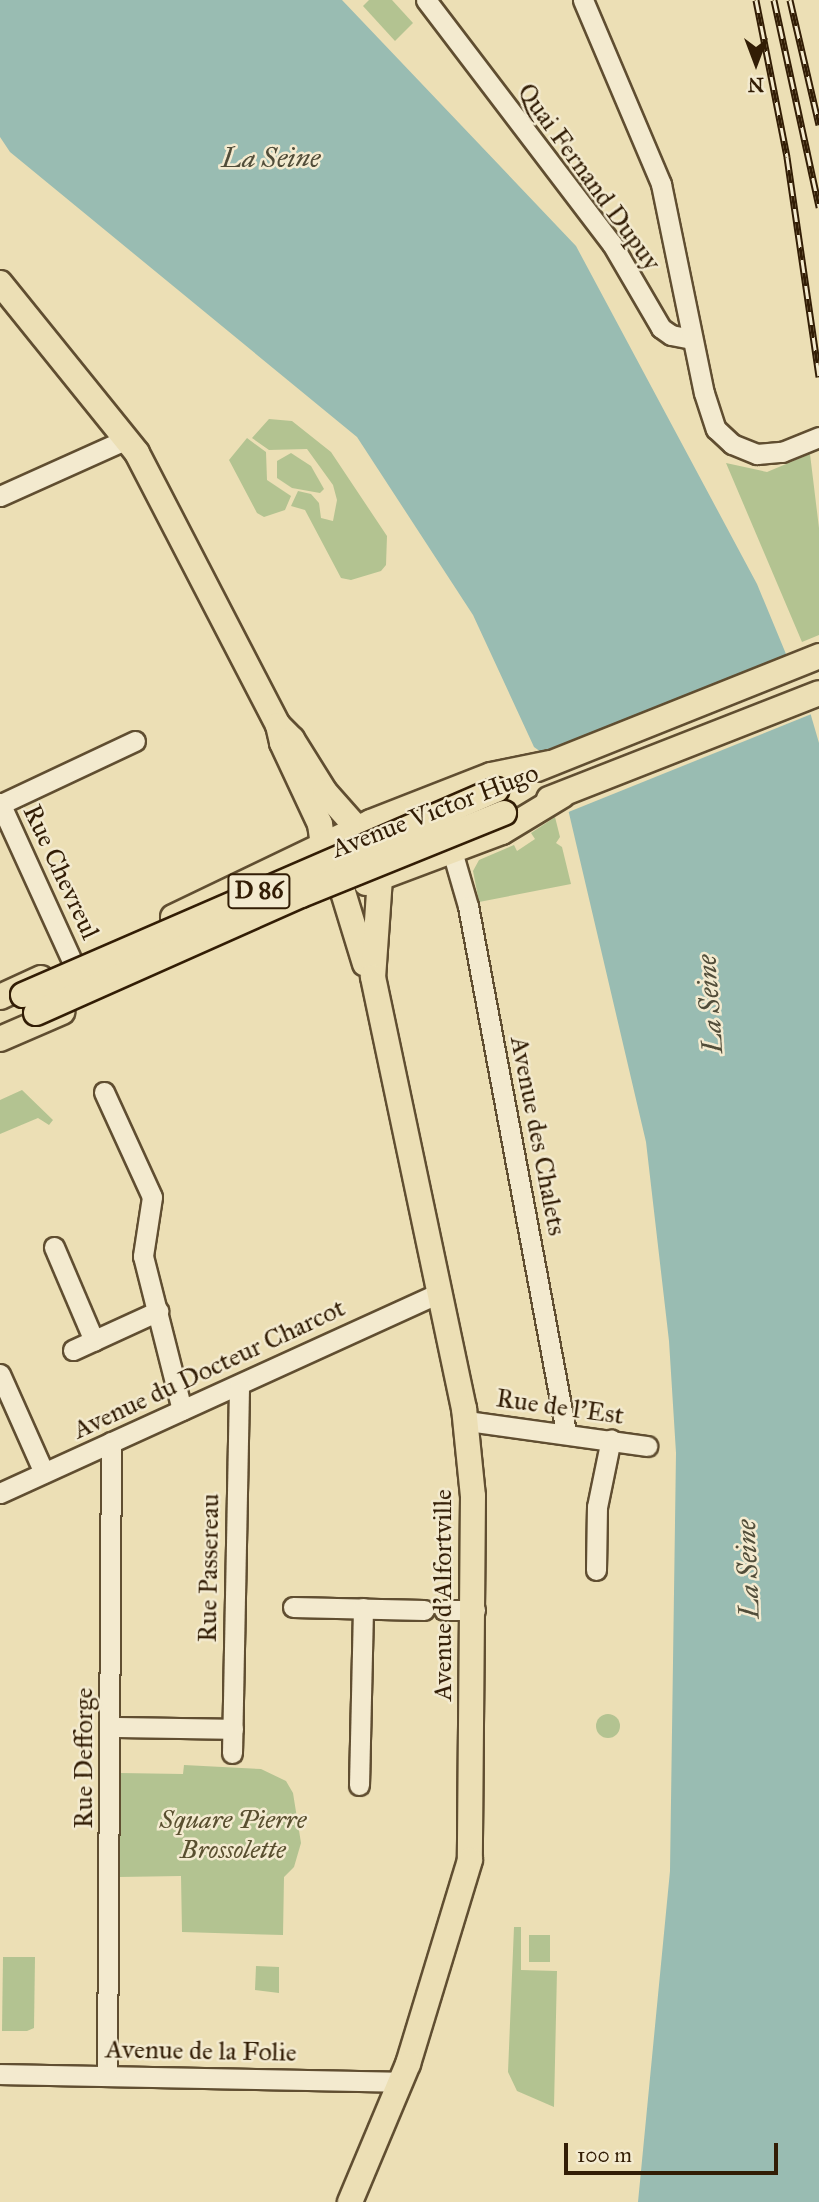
<!DOCTYPE html>
<style>
body{margin:0}
#map{position:relative;width:819px;height:2202px;overflow:hidden;background:#ecdfb5;font-family:"IM FELL Great Primer",serif}
div>[style]{position:absolute}
[style*='--x']{left:calc(var(--x)*1px);top:calc(var(--y)*1px);width:calc(var(--w)*1px);rotate:calc(var(--a)*1deg)}
.green>*{inset:0;background:#b3c391}
.round{border-radius:50%}
.water>*{inset:0;background:#99bcb2}
.pier>*{inset:0;background:#ecdfb5}
.roads{filter:drop-shadow(2px 0 #604e31) drop-shadow(-2px 0 #604e31) drop-shadow(0 2px #604e31) drop-shadow(0 -2px #604e31)}
.minor>*{height:19px;margin:-9.5px;padding:0 9.5px;transform-origin:9.5px;border-radius:9.5px;background:#f3eacf}
.major>*{height:24px;margin:-12px;padding:0 12px;transform-origin:12px;border-radius:12px;background:#ecdfb5}
.rail>*{height:7px;margin-top:-3.5px;transform-origin:0;background:repeating-linear-gradient(90deg,#f3eacf 0 13px,#321d05 0 26px);box-sizing:border-box;border-block:2px solid #321d05}
.bridges{filter:drop-shadow(2px 0 #321d05) drop-shadow(-2px 0 #321d05) drop-shadow(0 2px #321d05) drop-shadow(0 -2px #321d05)}
.major-bridge>*{height:24px;margin:-12px;padding:0 12px;transform-origin:12px;border-radius:12px;background:#ecdfb5}
span{translate:-50% -50%;white-space:nowrap;text-align:center;line-height:1.15;-webkit-text-stroke:5px #f3eacf;paint-order:stroke}
.shield-label span{padding:2px 5px;background:#f3eacf;border:2px solid;border-radius:5px;-webkit-text-stroke-width:0}
.shield-label{font-size:24px;color:#321d05;font-weight:700}
.street-label{font-size:26px;color:#321d05}
.park-label{font-size:26px;color:#594f2f;font-style:italic}
.water-label{font-size:28px;color:#514d39;font-style:italic}
.north{position:absolute;left:721px;top:28px;width:70px;height:70px;-webkit-text-stroke:5px #f3eacf;paint-order:stroke;rotate:180deg;font-size:19px;font-weight:700;line-height:28px;text-align:center;color:#321d05}
.north::after{content:'';display:block;margin:auto;width:24px;height:32px;background:#321d05;clip-path:polygon(50% 0,100% 100%,50% 72%,0 100%)}
.scale{position:absolute;left:564px;top:2143px;width:214px;height:32px;box-sizing:border-box;border:4px solid #321d05;border-top:0;padding-left:9px;font-size:21px;line-height:24px;white-space:nowrap;color:#321d05;-webkit-text-stroke:5px #f3eacf;paint-order:stroke}
</style>
<div id="map">
<div class="green">
<i style="clip-path:polygon(369px 0,392px 0,413px 23px,395px 41px,363px 6px)"></i>
<i style="clip-path:polygon(269px 419px,292px 421px,331px 452px,387px 536px,386px 565px,381px 571px,351px 580px,341px 578px,305px 510px,291px 506px,298px 491px,311px 494px,319px 503px,321px 518px,333px 521px,337px 500px,333px 485px,307px 449px,269px 450px,252px 438px)"></i>
<i style="clip-path:polygon(247px 438px,266px 452px,267px 480px,291px 496px,285px 510px,264px 517px,257px 513px,229px 460px)"></i>
<i style="clip-path:polygon(291px 453px,311px 466px,324px 489px,320px 493px,292px 488px,277px 478px,277px 461px)"></i>
<i style="clip-path:polygon(810px 454px,819px 528px,819px 635px,802px 642px,726px 463px,767px 472px)"></i>
<i style="clip-path:polygon(555px 817px,560px 837px,556px 843px,562px 847px,571px 884px,479px 902px,473px 871px,479px 860px,514px 845px,517px 851px,535px 839px,531px 833px)"></i>
<i style="clip-path:polygon(22px 1090px,53px 1120px,49px 1125px,38px 1118px,0 1134px,0 1100px)"></i>
<i class="round" style="left:596px;top:1714px;width:24px;height:24px"></i>
<i style="clip-path:polygon(184px 1765px,261px 1769px,286px 1781px,293px 1793px,301px 1843px,294px 1867px,284px 1877px,283px 1935px,182px 1932px,181px 1876px,119px 1877px,120px 1773px,183px 1774px)"></i>
<i style="clip-path:polygon(514px 1927px,521px 1927px,521px 1970px,557px 1971px,554px 2107px,517px 2091px,508px 2072px)"></i>
<i style="clip-path:polygon(529px 1935px,550px 1935px,550px 1962px,529px 1962px)"></i>
<i style="clip-path:polygon(3px 1957px,35px 1957px,34px 2028px,27px 2031px,2px 2031px)"></i>
<i style="clip-path:polygon(256px 1966px,279px 1967px,279px 1993px,255px 1990px)"></i>
</div>
<div class="water">
<i style="clip-path:polygon(0 0,342px 0,576px 246px,757px 584px,810px 712px,819px 743px,819px 2202px,638px 2202px,670px 1871px,676px 1453px,669px 1341px,646px 1142px,568px 809px,548px 757px,534px 747px,473px 615px,357px 437px,10px 152px,0 137px)"></i>
</div>
<div class="pier">
<i style="clip-path:polygon(792px 654px,814px 713px,566px 813px,545px 759px,547px 752px)"></i>
</div>
<div class="roads">
<div class="minor">
<i style="--x:426;--y:0;--w:307;--a:52.7"></i>
<i style="--x:612;--y:244;--w:97;--a:59.7"></i>
<i style="--x:661;--y:328;--w:12;--a:35"></i>
<i style="--x:671;--y:335;--w:21;--a:11"></i>
<i style="--x:583;--y:0;--w:200;--a:67"></i>
<i style="--x:661;--y:184;--w:213;--a:78.4"></i>
<i style="--x:704;--y:393;--w:38;--a:72"></i>
<i style="--x:716;--y:429;--w:22;--a:43"></i>
<i style="--x:732;--y:444;--w:27;--a:22"></i>
<i style="--x:757;--y:454;--w:25;--a:-5"></i>
<i style="--x:782;--y:452;--w:40;--a:-22"></i>
<i style="--x:0;--y:496;--w:139;--a:-24.2"></i>
<i style="--x:0;--y:803;--w:176;--a:65.5"></i>
<i style="--x:1;--y:804;--w:148;--a:-25.2"></i>
<i style="--x:452;--y:851;--w:57;--a:73.8"></i>
<i style="--x:468;--y:906;--w:535;--a:79.45"></i>
<i style="--x:104;--y:1092;--w:115;--a:65.4"></i>
<i style="--x:152;--y:1197;--w:60;--a:98.7"></i>
<i style="--x:143;--y:1256;--w:159;--a:75.8"></i>
<i style="--x:54;--y:1247;--w:102;--a:66.9"></i>
<i style="--x:73;--y:1350;--w:94;--a:-24.6"></i>
<i style="--x:0;--y:1374;--w:108;--a:66"></i>
<i style="--x:467;--y:1421;--w:182;--a:7.9"></i>
<i style="--x:0;--y:1493;--w:482;--a:-24.5"></i>
<i style="--x:596;--y:1570;--w:63;--a:-89.1"></i>
<i style="--x:597;--y:1507;--w:69;--a:-78.4"></i>
<i style="--x:293;--y:1607;--w:131;--a:1.3"></i>
<i style="--x:444;--y:1610;--w:31;--a:0"></i>
<i style="--x:111;--y:1727;--w:122;--a:0.9"></i>
<i style="--x:232;--y:1753;--w:368;--a:-88.9"></i>
<i style="--x:359;--y:1785;--w:177;--a:-88.7"></i>
<i style="--x:0;--y:2074;--w:401;--a:1.1"></i>
<i style="--x:107;--y:2075;--w:633;--a:-89.64"></i>
</div>
<div class="major">
<i style="--x:0;--y:283;--w:218;--a:51.1"></i>
<i style="--x:137;--y:453;--w:306;--a:62.6"></i>
<i style="--x:278;--y:725;--w:18;--a:77"></i>
<i style="--x:282;--y:743;--w:89;--a:64.9"></i>
<i style="--x:320;--y:824;--w:22;--a:82"></i>
<i style="--x:323;--y:846;--w:50;--a:66.5"></i>
<i style="--x:343;--y:892;--w:75;--a:73"></i>
<i style="--x:278;--y:725;--w:20;--a:45"></i>
<i style="--x:292;--y:739;--w:62;--a:58.1"></i>
<i style="--x:325;--y:792;--w:48;--a:48.4"></i>
<i style="--x:357;--y:828;--w:55;--a:65.3"></i>
<i style="--x:380;--y:878;--w:99;--a:94"></i>
<i style="--x:373;--y:977;--w:441;--a:78.1"></i>
<i style="--x:464;--y:1408;--w:88;--a:84.2"></i>
<i style="--x:473;--y:1496;--w:364;--a:90.5"></i>
<i style="--x:470;--y:1860;--w:213;--a:106.9"></i>
<i style="--x:408;--y:2064;--w:150;--a:112.8"></i>
<i style="--x:537;--y:769;--w:304;--a:-21.8"></i>
<i style="--x:549;--y:799;--w:290;--a:-21.4"></i>
<i style="--x:366;--y:883;--w:145;--a:-20.6"></i>
<i style="--x:502;--y:832;--w:71;--a:-31.2"></i>
<i style="--x:173;--y:917;--w:220;--a:-25.6"></i>
<i style="--x:371;--y:822;--w:129;--a:-21.4"></i>
<i style="--x:491;--y:775;--w:60;--a:-11.5"></i>
<i style="--x:0;--y:997;--w:45;--a:-24.9"></i>
<i style="--x:0;--y:1039;--w:68;--a:-23.5"></i>
</div>
</div>
<div class="rail">
<i style="--x:756;--y:0;--w:160;--a:78.8"></i>
<i style="--x:787;--y:157;--w:222;--a:81.7"></i>
<i style="--x:774;--y:0;--w:212;--a:77.7"></i>
<i style="--x:790;--y:0;--w:128;--a:76.9"></i>
</div>
<div class="bridges">
<div class="major-bridge">
<i style="--x:23;--y:995;--w:516;--a:-23.43"></i>
<i style="--x:36;--y:1013;--w:290;--a:-24"></i>
<i style="--x:301;--y:895;--w:219;--a:-22"></i>
</div>
</div>
<div class="shield-label">
<span style="left:259px;top:891px">D 86</span>
</div>
<div class="street-label">
<span style="left:589px;top:177px;rotate:54deg">Quai Fernand Dupuy</span>
<span style="left:435px;top:811px;rotate:-21deg">Avenue Victor Hugo</span>
<span style="left:61px;top:872px;rotate:65deg">Rue Chevreul</span>
<span style="left:538px;top:1136px;rotate:79deg">Avenue des Chalets</span>
<span style="left:209px;top:1369px;rotate:-25deg">Avenue du Docteur Charcot</span>
<span style="left:560px;top:1407px;rotate:8deg">Rue de l'Est</span>
<span style="left:209px;top:1568px;rotate:-89deg">Rue Passereau</span>
<span style="left:443px;top:1595px;rotate:-90deg">Avenue d'Alfortville</span>
<span style="left:84px;top:1758px;rotate:-90deg">Rue Defforge</span>
<span style="left:201px;top:2051px;rotate:1deg">Avenue de la Folie</span>
</div>
<div class="park-label">
<span style="left:233px;top:1835px">Square Pierre<br>Brossolette</span>
</div>
<div class="water-label">
<span style="left:271px;top:158px">La Seine</span>
<span style="left:710px;top:1004px;rotate:-94deg">La Seine</span>
<span style="left:748px;top:1569px;rotate:-92deg">La Seine</span>
</div>
<div class="north">N</div>
<div class="scale">100 m</div>
</div>
